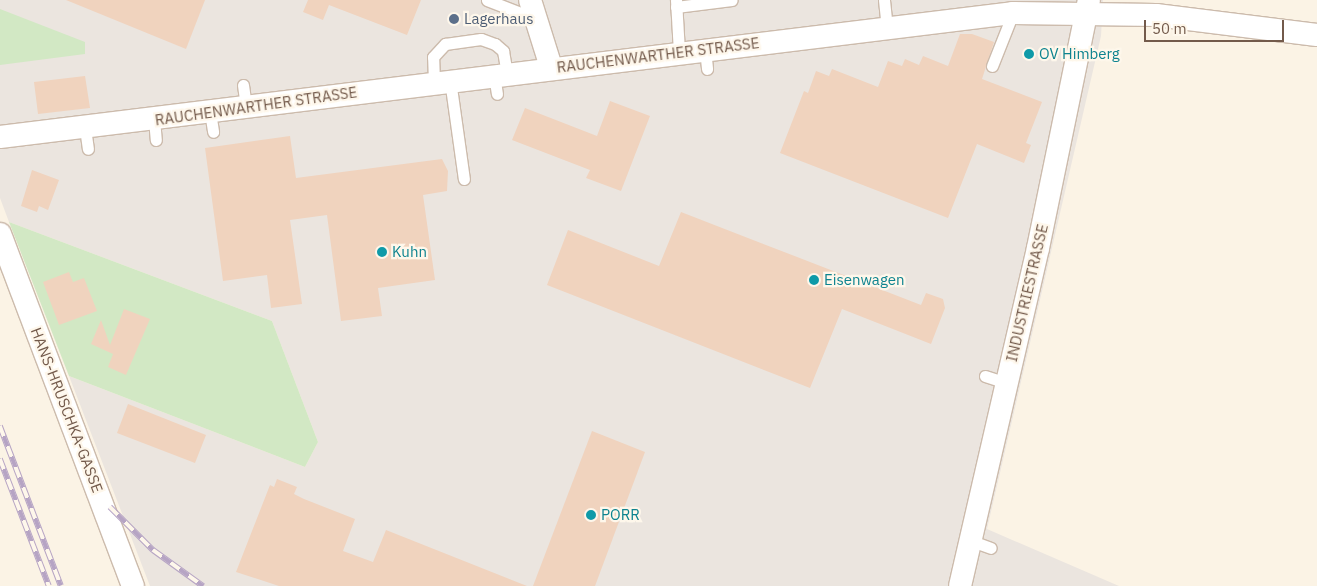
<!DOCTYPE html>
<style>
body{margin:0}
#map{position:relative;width:1317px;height:586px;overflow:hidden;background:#fbf3e5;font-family:"IBM Plex Sans",sans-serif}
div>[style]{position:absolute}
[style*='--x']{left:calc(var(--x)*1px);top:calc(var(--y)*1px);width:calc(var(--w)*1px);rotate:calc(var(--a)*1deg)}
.industrial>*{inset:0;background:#ebe5df}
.green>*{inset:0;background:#d2e8c4}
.building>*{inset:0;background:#f0d3be}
.roads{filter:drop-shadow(1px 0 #ccbbac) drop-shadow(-1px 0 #ccbbac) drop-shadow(0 1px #ccbbac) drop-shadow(0 -1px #ccbbac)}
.lane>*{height:11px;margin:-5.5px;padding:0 5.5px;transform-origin:5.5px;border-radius:5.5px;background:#fff}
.street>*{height:22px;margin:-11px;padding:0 11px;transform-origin:11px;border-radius:11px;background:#fff}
.rail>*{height:5.5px;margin-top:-2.75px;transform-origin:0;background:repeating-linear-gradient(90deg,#fef7eb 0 11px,#b6a4c4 0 22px);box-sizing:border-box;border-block:1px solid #b6a4c4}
.dots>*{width:14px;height:14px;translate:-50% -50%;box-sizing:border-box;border:2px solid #fef7eb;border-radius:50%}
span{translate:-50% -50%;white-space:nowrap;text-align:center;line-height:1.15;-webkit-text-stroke:4.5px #fef7eb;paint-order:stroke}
.service-label{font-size:15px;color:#4e5e75}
.left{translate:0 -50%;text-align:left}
.culture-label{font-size:15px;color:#0d838f}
.street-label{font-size:15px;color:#735a4b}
.scale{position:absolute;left:1144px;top:20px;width:140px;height:22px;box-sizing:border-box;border:2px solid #735a4b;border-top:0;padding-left:6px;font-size:15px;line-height:18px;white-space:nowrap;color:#735a4b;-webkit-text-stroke:4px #fef7eb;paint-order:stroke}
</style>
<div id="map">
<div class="industrial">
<i style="clip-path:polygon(0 0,1103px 0,1101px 36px,987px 529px,1119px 586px,150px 586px,69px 376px,305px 467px,318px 442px,272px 321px,9px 222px,0 198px)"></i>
</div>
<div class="green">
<i style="clip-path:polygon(0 9px,85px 42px,85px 54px,0 65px)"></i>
<i style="clip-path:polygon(9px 222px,272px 321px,318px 442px,305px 467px,69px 376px)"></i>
</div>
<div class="building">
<i style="clip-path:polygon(66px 0,205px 0,186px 49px)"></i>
<i style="clip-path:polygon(308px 0,421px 0,407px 35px,329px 5px,323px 20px,303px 12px)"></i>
<i style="clip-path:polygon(960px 34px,972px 34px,994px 42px,982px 79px,1042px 102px,1026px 143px,1031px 145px,1024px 163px,977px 144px,948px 218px,780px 153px,804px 91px,808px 93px,816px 71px,829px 76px,832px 69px,878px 87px,888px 61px,902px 66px,905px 59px,919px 65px,923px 56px,948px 66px)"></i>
<i style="clip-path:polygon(85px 76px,90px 108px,38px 114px,34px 82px)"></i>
<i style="clip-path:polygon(610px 101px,650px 116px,621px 191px,586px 178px,590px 170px,512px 140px,525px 108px,597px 136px)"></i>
<i style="clip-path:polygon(290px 136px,296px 178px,442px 159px,448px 171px,447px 191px,423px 195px,435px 280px,378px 288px,382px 316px,341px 321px,327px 215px,290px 220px,302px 304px,271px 308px,267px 275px,223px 281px,205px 148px)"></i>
<i style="clip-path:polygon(32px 170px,59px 180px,48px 210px,39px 206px,37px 212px,21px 206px)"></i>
<i style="clip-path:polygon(681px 212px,921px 305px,926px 293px,943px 299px,945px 308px,931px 344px,842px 309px,810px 388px,547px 285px,568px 230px,659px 266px)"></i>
<i style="clip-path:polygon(69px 272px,73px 282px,84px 278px,97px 311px,59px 325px,43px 282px)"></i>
<i style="clip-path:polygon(124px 309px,150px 319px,126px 375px,108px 367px,113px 354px,91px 344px,101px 320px,110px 345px)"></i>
<i style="clip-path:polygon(128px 404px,206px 435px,195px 463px,117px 433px)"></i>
<i style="clip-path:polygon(592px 431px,645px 452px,595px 586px,533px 586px)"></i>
<i style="clip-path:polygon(277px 479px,297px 487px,294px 494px,304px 499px,355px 519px,343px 551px,373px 562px,386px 530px,527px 586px,279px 586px,236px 572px,270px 485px,274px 487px)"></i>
</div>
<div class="roads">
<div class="lane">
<i style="--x:487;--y:0;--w:53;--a:21.2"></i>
<i style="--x:676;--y:0;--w:52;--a:86.7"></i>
<i style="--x:884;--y:0;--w:28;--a:84"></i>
<i style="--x:676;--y:7;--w:56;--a:-7.1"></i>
<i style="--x:705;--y:49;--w:20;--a:84"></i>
<i style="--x:992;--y:66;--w:57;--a:-68.4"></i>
<i style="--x:494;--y:75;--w:19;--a:81"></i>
<i style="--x:450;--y:80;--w:100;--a:82"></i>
<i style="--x:434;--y:82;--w:25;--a:-92"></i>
<i style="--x:433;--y:57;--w:18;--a:-47"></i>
<i style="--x:445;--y:44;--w:36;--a:-8"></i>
<i style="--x:481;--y:39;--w:15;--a:20"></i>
<i style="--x:495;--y:44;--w:11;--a:41"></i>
<i style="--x:503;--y:51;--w:22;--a:80"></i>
<i style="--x:243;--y:85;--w:22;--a:82"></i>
<i style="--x:210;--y:112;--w:20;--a:81"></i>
<i style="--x:154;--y:119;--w:21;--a:85"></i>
<i style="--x:85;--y:128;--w:21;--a:82"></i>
<i style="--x:985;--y:376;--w:22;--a:18"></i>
<i style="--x:969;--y:540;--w:23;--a:20"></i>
</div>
<div class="street">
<i style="--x:530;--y:0;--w:70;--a:72.6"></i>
<i style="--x:0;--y:137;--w:1021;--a:-6.98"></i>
<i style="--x:1013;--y:13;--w:143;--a:0.8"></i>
<i style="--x:1156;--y:15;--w:162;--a:7.1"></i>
<i style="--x:0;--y:234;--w:376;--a:69.3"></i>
<i style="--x:960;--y:586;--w:347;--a:-77"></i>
<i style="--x:1038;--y:248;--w:253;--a:-78.4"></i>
</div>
</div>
<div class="rail">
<i style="--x:0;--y:426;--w:171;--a:69.1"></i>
<i style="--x:0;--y:459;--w:136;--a:68.9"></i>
<i style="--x:110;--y:507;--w:61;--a:45"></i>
<i style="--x:153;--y:550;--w:62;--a:35.8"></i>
</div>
<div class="dots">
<i style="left:454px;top:19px;background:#5c6f8a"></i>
<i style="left:1029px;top:54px;background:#0f9aa8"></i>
<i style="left:382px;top:252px;background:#0f9aa8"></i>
<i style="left:814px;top:280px;background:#0f9aa8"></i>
<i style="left:591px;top:515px;background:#0f9aa8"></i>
</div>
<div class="service-label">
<span class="left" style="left:464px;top:19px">Lagerhaus</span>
</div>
<div class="culture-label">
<span class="left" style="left:1039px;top:54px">OV Himberg</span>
<span class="left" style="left:392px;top:252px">Kuhn</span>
<span class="left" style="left:824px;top:280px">Eisenwagen</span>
<span class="left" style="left:601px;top:515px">PORR</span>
</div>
<div class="street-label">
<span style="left:658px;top:55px;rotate:-7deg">RAUCHENWARTHER STRASSE</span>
<span style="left:256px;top:106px;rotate:-8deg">RAUCHENWARTHER STRASSE</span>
<span style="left:1027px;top:293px;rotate:-77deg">INDUSTRIESTRASSE</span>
<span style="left:67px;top:410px;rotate:69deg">HANS-HRUSCHKA-GASSE</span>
</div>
<div class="scale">50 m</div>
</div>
